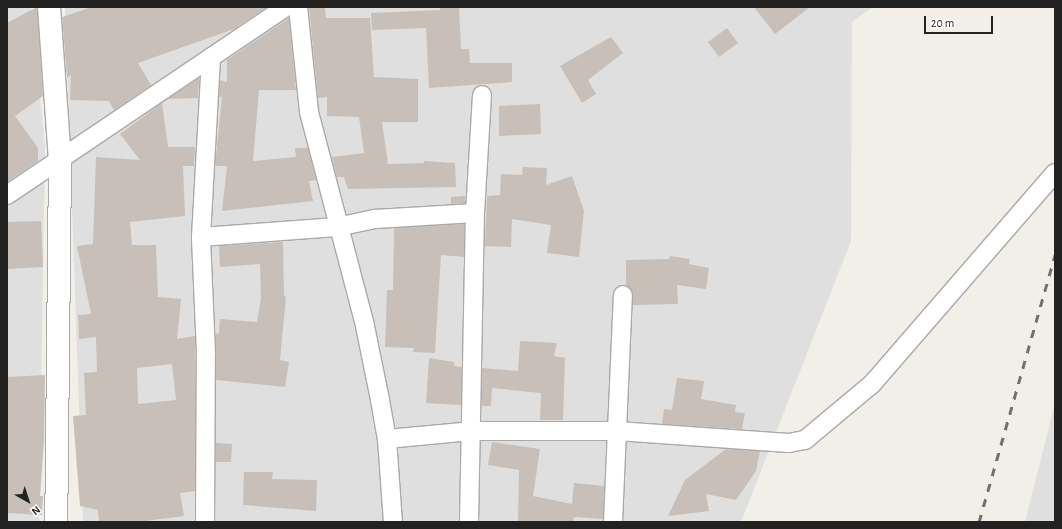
<!DOCTYPE html>
<style>
body{margin:0}
#map{position:relative;width:1062px;height:529px;overflow:hidden;background:#f2efe9;font-family:"Alegreya Sans",sans-serif}
div>[style]{position:absolute}
[style*='--x']{left:calc(var(--x)*1px);top:calc(var(--y)*1px);width:calc(var(--w)*1px);rotate:calc(var(--a)*1deg)}
.residential>*{inset:0;background:#e0dfdf}
.building>*{inset:0;background:#c7bfb8}
.roads{filter:drop-shadow(1px 0 #a9a9a9) drop-shadow(-1px 0 #a9a9a9) drop-shadow(0 1px #a9a9a9) drop-shadow(0 -1px #a9a9a9)}
.minor>*{height:18px;margin:-9px;padding:0 9px;transform-origin:9px;border-radius:9px;background:#fff}
.tertiary>*{height:22px;margin:-11px;padding:0 11px;transform-origin:11px;border-radius:11px;background:#fff}
.rail>*{height:3px;margin-top:-1.5px;transform-origin:0;background:repeating-linear-gradient(90deg,#707070 0 8px,transparent 0 16px)}
span{translate:-50% -50%;white-space:nowrap;text-align:center;line-height:1.15;-webkit-text-stroke:3px #fff;paint-order:stroke}
.frame{position:absolute;inset:0;border:8px solid #222;pointer-events:none}
.north{position:absolute;left:8px;top:481px;width:40px;height:40px;-webkit-text-stroke:3px #fff;paint-order:stroke;rotate:141deg;font-size:11px;font-weight:700;line-height:16px;text-align:center;color:#222}
.north::after{content:'';display:block;margin:auto;width:14px;height:18px;background:#222;clip-path:polygon(50% 0,100% 100%,50% 72%,0 100%)}
.scale{position:absolute;left:924px;top:16px;width:69px;height:18px;box-sizing:border-box;border:2px solid #222;border-top:0;padding-left:5px;font-size:12px;line-height:14px;white-space:nowrap;color:#222;-webkit-text-stroke:3px #fff;paint-order:stroke}
</style>
<div id="map">
<div class="residential">
<i style="clip-path:polygon(7px 7px,31px 7px,45px 146px,39px 522px,7px 522px)"></i>
<i style="clip-path:polygon(65px 7px,873px 7px,852px 22px,851px 241px,741px 522px,83px 522px)"></i>
<i style="clip-path:polygon(1055px 403px,1055px 522px,1025px 522px)"></i>
</div>
<div class="building">
<i style="clip-path:polygon(37px 7px,43px 96px,15px 116px,38px 148px,38px 161px,7px 182px,7px 23px)"></i>
<i style="clip-path:polygon(92px 7px,267px 7px,234px 29px,138px 63px,151px 85px,114px 110px,109px 101px,70px 100px,71px 75px,67px 78px,62px 17px)"></i>
<i style="clip-path:polygon(309px 7px,325px 7px,326px 18px,370px 18px,374px 77px,418px 79px,418px 122px,382px 122px,388px 164px,424px 163px,424px 161px,455px 163px,456px 187px,348px 189px,344px 177px,337px 177px,332px 157px,364px 153px,359px 117px,327px 116px,327px 97px,318px 98px)"></i>
<i style="clip-path:polygon(440px 7px,459px 7px,461px 49px,469px 49px,470px 63px,512px 63px,512px 82px,429px 88px,426px 28px,372px 30px,371px 13px,440px 10px)"></i>
<i style="clip-path:polygon(754px 7px,810px 7px,775px 34px)"></i>
<i style="clip-path:polygon(289px 18px,296px 90px,259px 90px,253px 161px,296px 157px,295px 148px,308px 148px,316px 180px,309px 181px,313px 201px,222px 211px,227px 166px,215px 166px,222px 97px,219px 97px,220px 80px,227px 82px,227px 60px)"></i>
<i style="clip-path:polygon(727px 28px,738px 43px,719px 57px,708px 42px)"></i>
<i style="clip-path:polygon(611px 37px,623px 53px,588px 80px,596px 94px,582px 103px,560px 66px)"></i>
<i style="clip-path:polygon(199px 78px,198px 98px,168px 99px)"></i>
<i style="clip-path:polygon(evenodd,162px 103px,168px 147px,195px 147px,194px 166px,183px 166px,185px 216px,130px 222px,132px 245px,156px 245px,158px 297px,181px 299px,177px 339px,195px 336px,195px 491px,180px 493px,184px 516px,137px 522px,99px 522px,98px 510px,80px 506px,73px 416px,86px 415px,84px 373px,97px 372px,96px 337px,79px 339px,78px 315px,91px 314px,77px 246px,93px 244px,96px 157px,140px 160px,120px 134px,162px 103px,172px 364px,176px 400px,138px 404px,137px 368px,172px 364px)"></i>
<i style="clip-path:polygon(540px 104px,541px 134px,499px 136px,499px 106px)"></i>
<i style="clip-path:polygon(523px 167px,547px 168px,546px 185px,572px 176px,584px 211px,579px 257px,547px 253px,551px 225px,512px 219px,511px 247px,485px 246px,487px 196px,500px 195px,501px 174px,522px 175px)"></i>
<i style="clip-path:polygon(465px 196px,465px 203px,451px 204px,451px 197px)"></i>
<i style="clip-path:polygon(41px 221px,43px 267px,7px 269px,7px 222px)"></i>
<i style="clip-path:polygon(464px 224px,464px 257px,441px 255px,435px 353px,413px 352px,414px 348px,385px 347px,387px 290px,393px 290px,394px 228px)"></i>
<i style="clip-path:polygon(283px 242px,284px 296px,286px 297px,280px 360px,289px 362px,285px 387px,216px 380px,216px 334px,219px 333px,220px 319px,257px 322px,261px 298px,260px 264px,220px 267px,219px 246px)"></i>
<i style="clip-path:polygon(670px 256px,690px 259px,689px 264px,709px 268px,706px 289px,677px 285px,678px 304px,633px 305px,632px 291px,626px 285px,626px 260px,669px 259px)"></i>
<i style="clip-path:polygon(520px 341px,557px 343px,554px 356px,565px 358px,563px 420px,540px 420px,541px 393px,492px 388px,491px 406px,482px 406px,482px 368px,518px 371px)"></i>
<i style="clip-path:polygon(429px 358px,454px 362px,454px 366px,462px 367px,461px 405px,426px 403px)"></i>
<i style="clip-path:polygon(45px 375px,44px 441px,40px 496px,43px 496px,42px 515px,7px 513px,7px 377px)"></i>
<i style="clip-path:polygon(677px 378px,704px 381px,701px 399px,736px 405px,735px 412px,745px 413px,742px 429px,662px 424px,664px 409px,672px 410px)"></i>
<i style="clip-path:polygon(492px 442px,540px 449px,533px 496px,572px 504px,574px 483px,604px 486px,603px 519px,574px 517px,573px 522px,518px 522px,519px 470px,488px 465px)"></i>
<i style="clip-path:polygon(216px 443px,232px 444px,231px 462px,216px 462px)"></i>
<i style="clip-path:polygon(726px 449px,760px 451px,756px 471px,736px 500px,706px 494px,709px 511px,668px 516px,685px 480px)"></i>
<i style="clip-path:polygon(244px 472px,273px 472px,272px 479px,317px 480px,316px 511px,243px 505px)"></i>
</div>
<div class="roads">
<div class="minor">
<i style="--x:298;--y:7;--w:106;--a:84"></i>
<i style="--x:309;--y:112;--w:221;--a:75.3"></i>
<i style="--x:365;--y:326;--w:76;--a:78.5"></i>
<i style="--x:380;--y:400;--w:40;--a:80"></i>
<i style="--x:387;--y:439;--w:83;--a:85.9"></i>
<i style="--x:7;--y:195;--w:336;--a:-34"></i>
<i style="--x:201;--y:237;--w:136;--a:-4.2"></i>
<i style="--x:337;--y:227;--w:39;--a:-12"></i>
<i style="--x:375;--y:219;--w:100;--a:-3.4"></i>
<i style="--x:387;--y:439;--w:84;--a:-5.4"></i>
<i style="--x:471;--y:431;--w:146;--a:0"></i>
<i style="--x:617;--y:431;--w:172;--a:4"></i>
<i style="--x:789;--y:443;--w:16;--a:-11"></i>
<i style="--x:805;--y:440;--w:87;--a:-39.9"></i>
<i style="--x:872;--y:384;--w:279;--a:-49.1"></i>
<i style="--x:205;--y:522;--w:169;--a:-89.7"></i>
<i style="--x:206;--y:353;--w:116;--a:-92.5"></i>
<i style="--x:201;--y:237;--w:180;--a:-86.8"></i>
<i style="--x:469;--y:522;--w:309;--a:-88.9"></i>
<i style="--x:475;--y:213;--w:118;--a:-86.6"></i>
<i style="--x:613;--y:522;--w:227;--a:-87.5"></i>
</div>
<div class="tertiary">
<i style="--x:49;--y:7;--w:154;--a:85.9"></i>
<i style="--x:60;--y:161;--w:361;--a:90.6"></i>
</div>
</div>
<div class="rail">
<i style="--x:979;--y:522;--w:278;--a:-74.1"></i>
</div>
<div class="frame"></div>
<div class="north">N</div>
<div class="scale">20 m</div>
</div>
